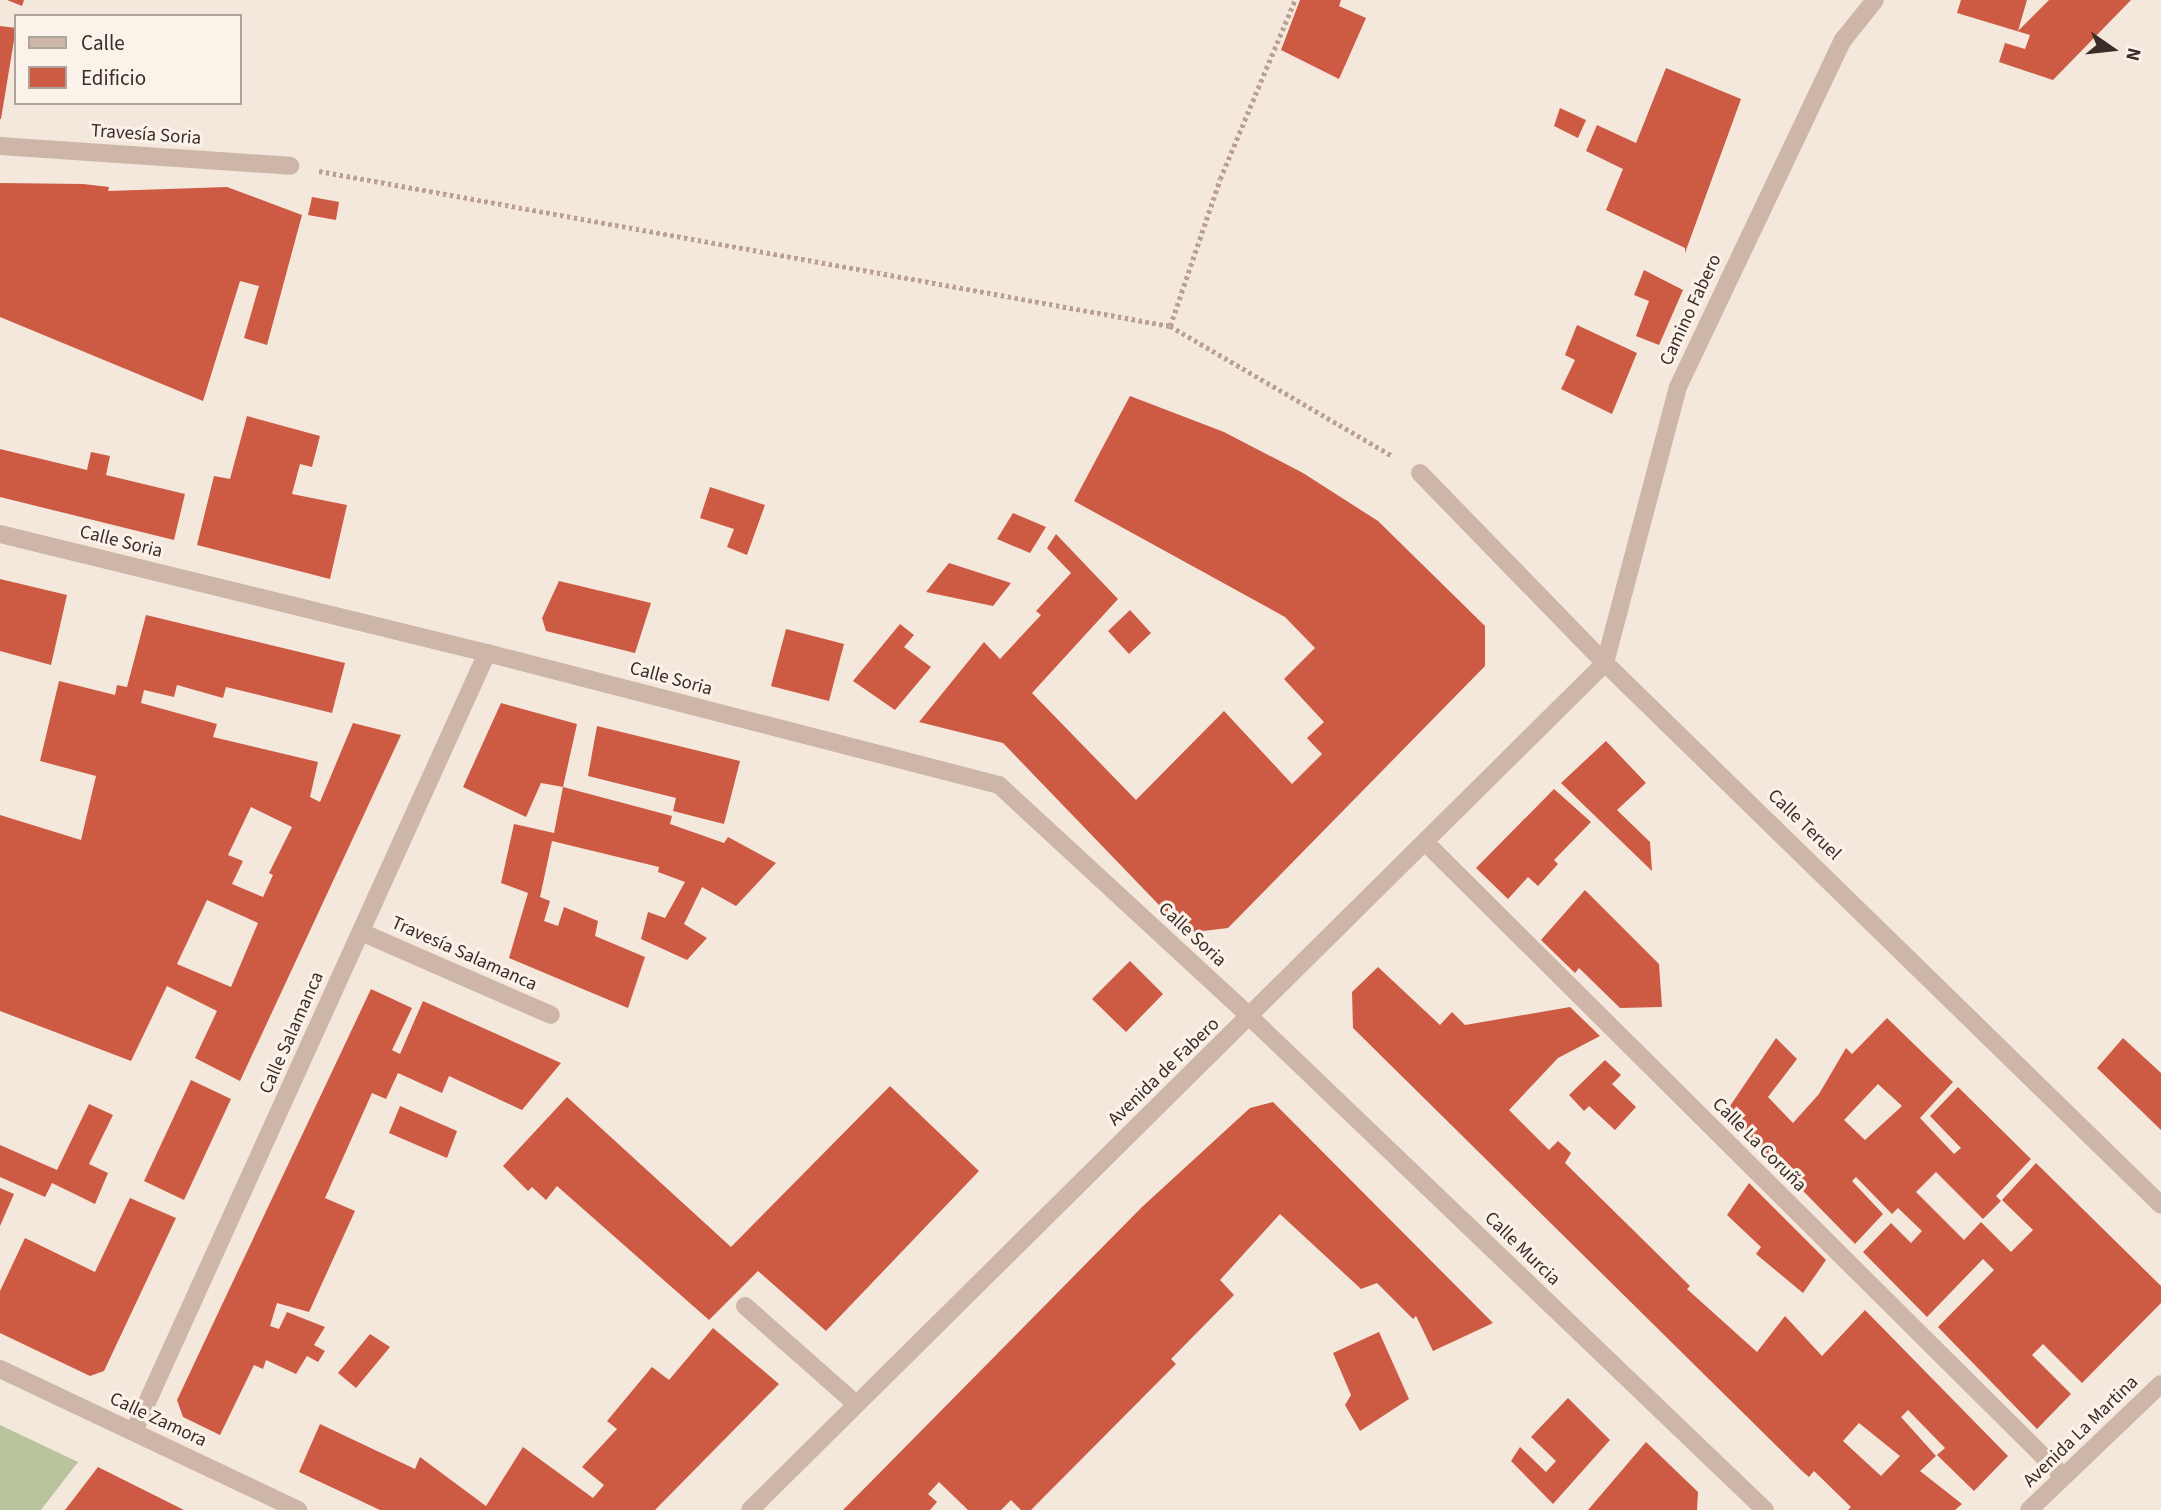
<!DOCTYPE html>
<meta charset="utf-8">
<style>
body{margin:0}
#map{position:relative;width:2161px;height:1510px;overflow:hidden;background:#f4e8dd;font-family:"Source Sans 3",sans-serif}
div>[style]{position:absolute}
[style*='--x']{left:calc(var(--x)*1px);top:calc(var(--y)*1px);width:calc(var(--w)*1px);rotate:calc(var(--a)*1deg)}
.green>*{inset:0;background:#bac49c}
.building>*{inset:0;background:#cd5a43}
.path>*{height:4.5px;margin-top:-2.25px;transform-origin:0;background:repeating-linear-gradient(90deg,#b9a092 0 3.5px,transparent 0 7px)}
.minor>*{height:18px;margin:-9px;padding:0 9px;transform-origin:9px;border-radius:9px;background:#cdb6a8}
span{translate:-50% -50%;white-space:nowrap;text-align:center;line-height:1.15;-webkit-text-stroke:6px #fbf2ea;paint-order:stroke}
.street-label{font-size:19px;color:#3a2d29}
.legend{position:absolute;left:14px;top:14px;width:228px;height:91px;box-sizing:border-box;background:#fbf2ea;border:2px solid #aea39d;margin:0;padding:9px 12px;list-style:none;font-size:21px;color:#3a2d29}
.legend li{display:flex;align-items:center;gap:14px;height:35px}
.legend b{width:35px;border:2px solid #aea39d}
.north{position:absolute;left:2077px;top:14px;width:70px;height:70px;-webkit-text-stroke:5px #fbf2ea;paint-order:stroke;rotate:104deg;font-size:19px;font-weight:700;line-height:28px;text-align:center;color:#3a2d29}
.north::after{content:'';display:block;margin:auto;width:24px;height:32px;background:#3a2d29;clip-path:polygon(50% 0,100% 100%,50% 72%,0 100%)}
</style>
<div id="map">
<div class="green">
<i style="clip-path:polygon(0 1425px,78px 1462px,41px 1510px,0 1510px)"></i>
</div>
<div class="building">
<i style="clip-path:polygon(7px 0,24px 0,22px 6px)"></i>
<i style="clip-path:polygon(1300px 0,1341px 0,1339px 6px,1366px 18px,1339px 79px,1281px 50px)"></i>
<i style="clip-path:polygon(1961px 0,2027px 0,2018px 31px,2049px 0,2131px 0,2053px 80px,1999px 62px,2005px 43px,2025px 49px,2030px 35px,1957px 13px)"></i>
<i style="clip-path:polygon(0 26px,16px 28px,1px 119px,0 119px)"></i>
<i style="clip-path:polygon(1666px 68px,1741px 99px,1685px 253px,1685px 248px,1606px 210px,1623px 169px,1586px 151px,1597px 125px,1636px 143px)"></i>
<i style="clip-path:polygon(1560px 108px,1586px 120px,1578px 138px,1554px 126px)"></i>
<i style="clip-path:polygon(0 183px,83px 184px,109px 187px,108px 191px,227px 187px,302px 215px,267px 345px,244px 338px,259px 286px,240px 281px,203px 401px,0 317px)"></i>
<i style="clip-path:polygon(312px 197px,339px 202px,336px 220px,308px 215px)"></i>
<i style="clip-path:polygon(1644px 270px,1683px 290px,1659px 345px,1636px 336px,1649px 301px,1634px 295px)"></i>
<i style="clip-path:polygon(1577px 325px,1637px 353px,1612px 414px,1561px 389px,1575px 360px,1565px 355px)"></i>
<i style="clip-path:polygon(1130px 396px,1224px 432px,1303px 473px,1378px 521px,1485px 626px,1485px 666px,1228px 928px,1186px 933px,1003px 743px,919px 722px,984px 642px,1000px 659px,1041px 615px,1036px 611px,1071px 573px,1047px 548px,1056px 534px,1118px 599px,1032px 693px,1136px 800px,1224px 711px,1292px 784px,1322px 754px,1307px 738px,1324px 722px,1284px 679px,1315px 648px,1285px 617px,1074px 501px)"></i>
<i style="clip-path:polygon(247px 416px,320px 436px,312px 467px,300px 464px,292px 494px,347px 505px,330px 579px,197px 545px,214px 476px,230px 479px)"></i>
<i style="clip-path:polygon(0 449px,87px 470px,91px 452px,110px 456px,106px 475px,185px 494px,174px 540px,0 497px)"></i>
<i style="clip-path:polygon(710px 487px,765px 505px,747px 555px,727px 547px,734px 529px,700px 518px)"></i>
<i style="clip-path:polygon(1013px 513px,1046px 527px,1030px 553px,997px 539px)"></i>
<i style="clip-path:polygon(949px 563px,1011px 583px,993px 606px,926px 592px)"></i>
<i style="clip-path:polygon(0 579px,67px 595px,51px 665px,0 651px)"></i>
<i style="clip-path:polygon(559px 581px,651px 603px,635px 653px,546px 631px,542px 618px)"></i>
<i style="clip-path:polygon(1130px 610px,1151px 633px,1129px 654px,1108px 631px)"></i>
<i style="clip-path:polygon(evenodd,146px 615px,345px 663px,332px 713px,226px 687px,223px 698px,177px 685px,174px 697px,144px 690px,141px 703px,217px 724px,213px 737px,318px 762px,310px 797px,320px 802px,353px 723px,401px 735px,240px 1081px,195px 1058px,217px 1011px,167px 986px,131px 1061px,0 1011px,0 815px,81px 840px,96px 776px,40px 761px,59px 681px,115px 695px,117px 685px,127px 687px,146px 615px,251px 807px,292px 827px,269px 873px,273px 875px,263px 897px,232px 884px,243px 861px,228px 855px,251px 807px,146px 615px,207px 900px,258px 923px,231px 987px,177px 964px,207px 900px)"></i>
<i style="clip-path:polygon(900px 624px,914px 635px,904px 647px,931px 667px,895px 710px,853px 681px)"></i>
<i style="clip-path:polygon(786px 629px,844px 644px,829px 701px,771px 686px)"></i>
<i style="clip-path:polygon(501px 703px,577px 724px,563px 787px,541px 783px,526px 817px,463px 787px)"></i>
<i style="clip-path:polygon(597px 726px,740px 761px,724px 824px,673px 811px,676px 798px,588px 776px)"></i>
<i style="clip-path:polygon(1606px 741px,1646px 783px,1617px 810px,1650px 842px,1652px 871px,1561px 783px)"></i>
<i style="clip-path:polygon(563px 787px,672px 816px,670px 824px,724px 843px,728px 837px,776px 863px,736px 906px,702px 887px,684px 924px,707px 938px,687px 960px,641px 939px,648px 912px,665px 918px,685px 882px,658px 872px,659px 867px,552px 841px,540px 897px,550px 901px,544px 921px,558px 926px,564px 907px,598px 921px,595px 936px,645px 957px,628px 1008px,509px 958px,528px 893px,501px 883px,514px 824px,554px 833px)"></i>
<i style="clip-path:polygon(1554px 789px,1591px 822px,1554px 860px,1558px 864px,1538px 886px,1528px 877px,1508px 899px,1476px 868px)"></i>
<i style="clip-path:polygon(1585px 890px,1659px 964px,1662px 1007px,1620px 1008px,1579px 968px,1575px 973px,1541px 940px)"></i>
<i style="clip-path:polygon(1130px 961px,1163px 994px,1126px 1032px,1092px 999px)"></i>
<i style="clip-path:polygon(evenodd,1378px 967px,1440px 1025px,1452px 1012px,1465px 1025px,1570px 1007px,1600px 1036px,1558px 1058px,1509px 1110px,1549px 1150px,1558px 1141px,1571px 1153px,1565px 1163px,1690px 1286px,1687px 1289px,1757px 1352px,1785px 1316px,1822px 1356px,1865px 1310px,2008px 1456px,1974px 1491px,1937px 1455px,1945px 1448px,1908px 1410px,1901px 1417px,1936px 1456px,1920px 1471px,1962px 1504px,1955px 1510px,1848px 1510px,1851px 1507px,1814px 1471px,1809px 1477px,1802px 1471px,1353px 1028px,1352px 992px,1378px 967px,1859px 1423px,1900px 1456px,1881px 1476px,1843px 1441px,1859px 1423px)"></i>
<i style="clip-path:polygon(371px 989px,412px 1008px,392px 1050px,400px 1054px,423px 1001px,561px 1063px,522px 1110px,449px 1076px,442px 1093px,398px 1073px,386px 1099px,372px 1093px,325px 1198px,355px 1211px,309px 1312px,277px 1303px,270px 1326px,279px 1329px,287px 1312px,325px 1327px,314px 1345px,325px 1351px,318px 1362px,307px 1356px,296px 1374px,266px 1360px,263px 1369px,254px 1365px,220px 1435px,183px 1417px,177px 1400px)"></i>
<i style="clip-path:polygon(evenodd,1887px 1018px,1953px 1082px,1920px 1118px,1954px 1154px,1961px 1148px,1930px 1116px,1958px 1087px,2031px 1159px,1996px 1196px,2001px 1201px,1983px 1219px,1936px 1172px,1916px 1192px,1964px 1240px,1981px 1222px,2011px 1252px,2033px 1230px,2002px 1200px,2036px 1163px,2161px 1286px,2161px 1303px,2082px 1383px,2043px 1344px,2032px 1355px,2071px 1394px,2037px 1429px,1938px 1327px,1994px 1270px,1983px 1259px,1927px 1317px,1863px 1252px,1891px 1223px,1911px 1243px,1922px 1231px,1898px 1208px,1892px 1214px,1856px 1177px,1852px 1181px,1883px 1214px,1855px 1244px,1726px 1112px,1776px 1038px,1797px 1059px,1768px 1097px,1793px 1123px,1819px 1094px,1846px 1048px,1852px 1054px,1887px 1018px,1878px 1084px,1902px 1106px,1865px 1140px,1844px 1120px,1878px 1084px)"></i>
<i style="clip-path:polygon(2123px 1038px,2161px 1073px,2161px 1130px,2097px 1068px)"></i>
<i style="clip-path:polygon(1605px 1060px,1621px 1075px,1612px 1084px,1636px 1107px,1615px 1130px,1589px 1106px,1584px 1111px,1569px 1095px)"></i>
<i style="clip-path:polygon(191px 1080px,231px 1099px,184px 1200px,144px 1181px)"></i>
<i style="clip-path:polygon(890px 1086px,979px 1171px,826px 1331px,758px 1271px,709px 1320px,557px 1186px,546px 1200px,532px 1187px,528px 1191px,503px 1166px,567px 1097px,731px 1247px)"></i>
<i style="clip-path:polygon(1273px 1102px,1493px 1323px,1433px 1351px,1416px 1316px,1413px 1319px,1377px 1283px,1361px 1289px,1280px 1214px,1220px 1280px,1234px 1295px,1171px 1359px,1176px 1364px,1031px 1510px,1021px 1510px,1011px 1500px,1001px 1510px,968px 1510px,939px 1482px,928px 1494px,937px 1502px,930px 1510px,843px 1510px,1142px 1207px,1250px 1108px)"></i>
<i style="clip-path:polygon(89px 1104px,113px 1115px,89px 1164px,108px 1173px,95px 1204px,52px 1183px,45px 1197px,0 1177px,0 1145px,57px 1170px)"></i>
<i style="clip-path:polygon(400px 1106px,457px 1131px,447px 1158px,389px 1133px)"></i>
<i style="clip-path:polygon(1749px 1183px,1826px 1260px,1803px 1293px,1756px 1254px,1761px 1247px,1727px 1215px)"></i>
<i style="clip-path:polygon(0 1188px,14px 1194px,0 1226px)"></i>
<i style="clip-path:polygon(130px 1198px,176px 1218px,104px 1371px,90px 1376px,0 1333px,0 1291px,25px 1238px,95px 1272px)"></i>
<i style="clip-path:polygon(713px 1328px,779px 1384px,655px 1510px,380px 1510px,299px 1472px,320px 1424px,415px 1469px,420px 1457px,486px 1506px,523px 1447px,593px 1498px,604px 1485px,582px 1467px,617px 1429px,607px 1421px,652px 1367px,669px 1380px)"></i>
<i style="clip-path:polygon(1379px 1332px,1409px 1399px,1360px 1431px,1345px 1405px,1351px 1395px,1333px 1353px)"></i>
<i style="clip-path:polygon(370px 1334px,390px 1347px,356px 1388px,338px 1373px)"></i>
<i style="clip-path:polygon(1568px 1398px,1610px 1440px,1553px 1504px,1511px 1461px,1520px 1447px,1546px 1472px,1556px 1461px,1531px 1437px)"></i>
<i style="clip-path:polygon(1646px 1442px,1698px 1492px,1697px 1510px,1588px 1510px)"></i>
<i style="clip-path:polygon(98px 1467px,184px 1510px,65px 1510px)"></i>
</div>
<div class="path">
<i style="--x:319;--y:171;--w:865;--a:10.32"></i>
<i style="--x:1170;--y:326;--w:259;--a:30.3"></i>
<i style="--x:1170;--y:326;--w:155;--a:-71.2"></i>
<i style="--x:1220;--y:179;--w:194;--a:-67.3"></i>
</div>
<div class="minor">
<i style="--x:0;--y:146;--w:291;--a:3.9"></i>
<i style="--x:1420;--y:473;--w:265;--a:45.8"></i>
<i style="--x:1605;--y:663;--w:776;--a:44.27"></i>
<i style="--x:0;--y:534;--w:501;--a:13.73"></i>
<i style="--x:487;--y:653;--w:529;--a:14.46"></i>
<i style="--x:999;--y:785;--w:342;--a:42.7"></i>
<i style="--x:1250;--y:1017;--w:713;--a:43.75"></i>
<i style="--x:1425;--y:842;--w:899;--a:44.82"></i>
<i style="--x:361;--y:932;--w:207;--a:23.6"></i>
<i style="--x:745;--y:1306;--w:145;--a:41.4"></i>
<i style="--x:0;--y:1369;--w:330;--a:25.3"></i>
<i style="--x:134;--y:1431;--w:854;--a:-65.59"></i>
<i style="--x:750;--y:1510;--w:1204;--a:-44.73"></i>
<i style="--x:1605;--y:663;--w:285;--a:-75.2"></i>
<i style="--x:1678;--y:387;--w:384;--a:-64.6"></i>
<i style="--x:1843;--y:40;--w:51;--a:-51.3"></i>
<i style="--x:2029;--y:1510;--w:182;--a:-43.7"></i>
</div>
<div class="street-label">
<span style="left:146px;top:135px;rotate:4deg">Travesía Soria</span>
<span style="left:1691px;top:310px;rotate:-65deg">Camino Fabero</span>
<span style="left:121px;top:542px;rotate:14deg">Calle Soria</span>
<span style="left:671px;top:679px;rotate:15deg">Calle Soria</span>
<span style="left:1804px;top:825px;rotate:44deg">Calle Teruel</span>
<span style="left:1192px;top:935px;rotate:43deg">Calle Soria</span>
<span style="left:464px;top:954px;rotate:24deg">Travesía Salamanca</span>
<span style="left:292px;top:1033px;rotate:-66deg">Calle Salamanca</span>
<span style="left:1164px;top:1072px;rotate:-44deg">Avenida de Fabero</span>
<span style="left:1759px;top:1145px;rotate:45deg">Calle La Coruña</span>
<span style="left:1522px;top:1249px;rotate:44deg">Calle Murcia</span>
<span style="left:158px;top:1420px;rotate:25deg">Calle Zamora</span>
<span style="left:2081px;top:1432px;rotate:-44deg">Avenida La Martina</span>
</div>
<ul class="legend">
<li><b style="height:9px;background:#cdb6a8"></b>Calle</li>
<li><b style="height:19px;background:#cd5a43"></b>Edificio</li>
</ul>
<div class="north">N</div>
</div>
